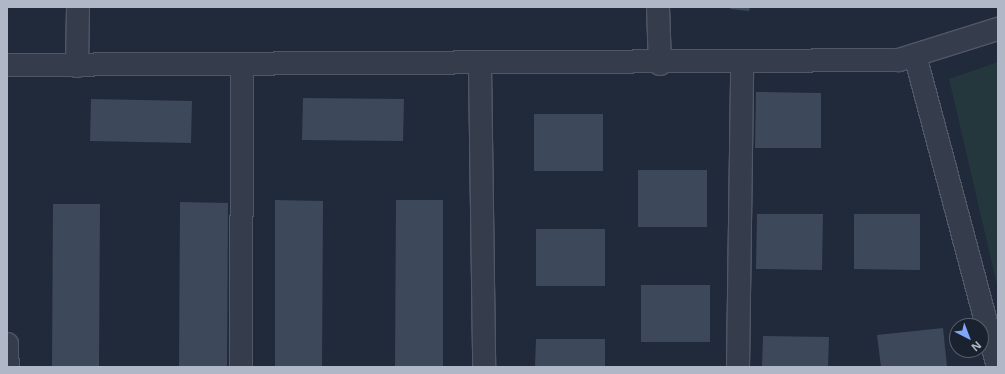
<!DOCTYPE html>
<style>
body{margin:0}
#map{position:relative;width:1005px;height:374px;overflow:hidden;background:#212a3b;font-family:"Noto Sans",sans-serif}
div>[style]{position:absolute}
[style*='--x']{left:calc(var(--x)*1px);top:calc(var(--y)*1px);width:calc(var(--w)*1px);rotate:calc(var(--a)*1deg)}
.green>*{inset:0;background:#23373c}
.building>*{inset:0;background:#3d485b}
.roads{filter:drop-shadow(1px 0 #505766) drop-shadow(-1px 0 #505766) drop-shadow(0 1px #505766) drop-shadow(0 -1px #505766)}
.minor>*{height:22px;margin:-11px;padding:0 11px;transform-origin:11px;border-radius:11px;background:#353c4b}
span{translate:-50% -50%;white-space:nowrap;text-align:center;line-height:1.15;-webkit-text-stroke:4px #1a2230;paint-order:stroke}
.frame{position:absolute;inset:0;border:8px solid #b0b7c7;pointer-events:none}
.north{position:absolute;left:949px;top:318px;width:40px;height:40px;box-sizing:border-box;background:#1a2230;border:1px solid #565e6c;border-radius:50%;rotate:138deg;font-size:11px;font-weight:700;line-height:16px;text-align:center;color:#b0b7c7}
.north::after{content:'';display:block;margin:auto;width:14px;height:18px;background:#81a7fb;clip-path:polygon(50% 0,100% 100%,50% 72%,0 100%)}
</style>
<div id="map">
<div class="green">
<i style="clip-path:polygon(998px 62px,998px 289px,949px 79px)"></i>
</div>
<div class="building">
<i style="clip-path:polygon(731px 7px,750px 7px,749px 11px,730px 9px)"></i>
<i style="clip-path:polygon(756px 92px,821px 93px,821px 148px,755px 148px)"></i>
<i style="clip-path:polygon(303px 98px,404px 99px,403px 141px,302px 140px)"></i>
<i style="clip-path:polygon(91px 99px,192px 101px,191px 143px,90px 141px)"></i>
<i style="clip-path:polygon(534px 114px,603px 114px,603px 171px,534px 171px)"></i>
<i style="clip-path:polygon(638px 170px,707px 170px,707px 227px,638px 227px)"></i>
<i style="clip-path:polygon(275px 200px,323px 201px,322px 367px,275px 367px)"></i>
<i style="clip-path:polygon(396px 200px,443px 200px,443px 367px,395px 367px)"></i>
<i style="clip-path:polygon(180px 202px,228px 203px,227px 367px,179px 367px)"></i>
<i style="clip-path:polygon(53px 204px,100px 204px,99px 367px,52px 367px)"></i>
<i style="clip-path:polygon(757px 214px,823px 214px,822px 270px,756px 269px)"></i>
<i style="clip-path:polygon(854px 214px,920px 214px,920px 270px,854px 269px)"></i>
<i style="clip-path:polygon(536px 229px,605px 229px,605px 286px,536px 286px)"></i>
<i style="clip-path:polygon(641px 285px,710px 285px,710px 342px,641px 342px)"></i>
<i style="clip-path:polygon(943px 328px,947px 367px,881px 367px,877px 335px)"></i>
<i style="clip-path:polygon(763px 336px,829px 337px,828px 367px,762px 367px)"></i>
<i style="clip-path:polygon(536px 339px,605px 339px,605px 367px,535px 367px)"></i>
</div>
<div class="roads">
<div class="minor">
<i style="--x:658;--y:7;--w:57;--a:88"></i>
<i style="--x:915;--y:55;--w:323;--a:75.1"></i>
<i style="--x:7;--y:65;--w:892;--a:-0.32"></i>
<i style="--x:899;--y:60;--w:104;--a:-17.4"></i>
<i style="--x:480;--y:65;--w:302;--a:89.2"></i>
<i style="--x:77;--y:66;--w:59;--a:-89"></i>
<i style="--x:7;--y:344;--w:23;--a:88"></i>
<i style="--x:241;--y:367;--w:302;--a:-89.8"></i>
<i style="--x:738;--y:367;--w:305;--a:-89.2"></i>
</div>
</div>
<div class="frame"></div>
<div class="north">N</div>
</div>
